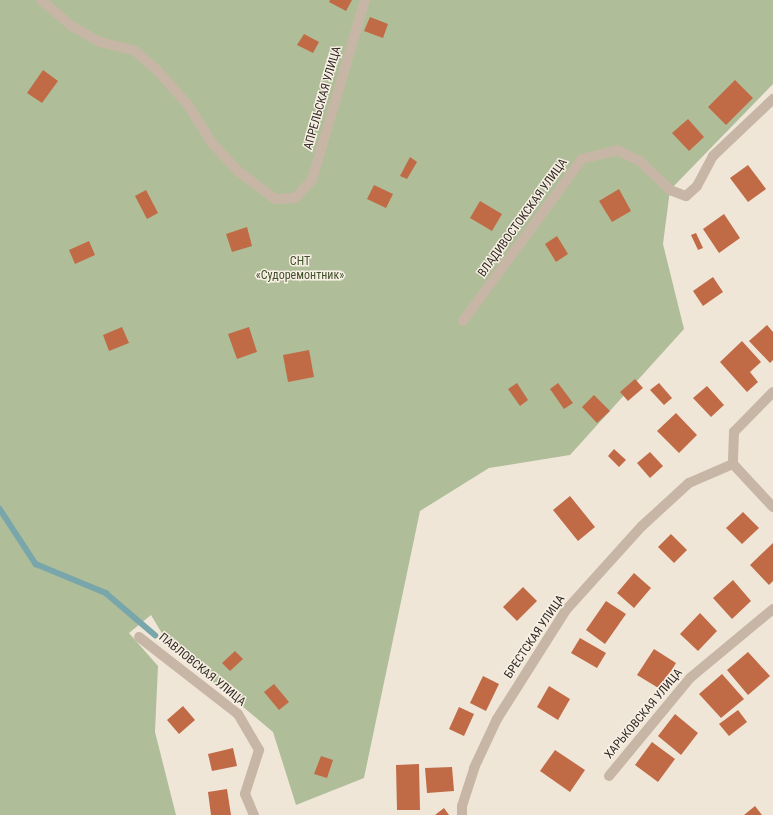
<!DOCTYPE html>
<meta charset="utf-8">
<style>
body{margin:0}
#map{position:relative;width:773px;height:815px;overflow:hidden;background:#f0e6d8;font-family:"Roboto Condensed",sans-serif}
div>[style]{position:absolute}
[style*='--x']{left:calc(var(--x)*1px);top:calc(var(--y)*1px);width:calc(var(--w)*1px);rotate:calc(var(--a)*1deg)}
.green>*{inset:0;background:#afbe99}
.stream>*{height:5.5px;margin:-2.75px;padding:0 2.75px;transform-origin:2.75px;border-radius:2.75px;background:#79a6ab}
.building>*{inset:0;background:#c06a46}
.minor>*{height:10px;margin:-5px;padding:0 5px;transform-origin:5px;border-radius:5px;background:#c7b6a5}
span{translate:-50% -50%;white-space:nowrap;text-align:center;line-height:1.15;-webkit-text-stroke:3px #f8f0e4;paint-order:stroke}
.street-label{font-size:12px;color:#332b26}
.park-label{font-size:12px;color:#40502b}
</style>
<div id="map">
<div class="green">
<i style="clip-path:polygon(0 0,773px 0,773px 84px,670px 190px,663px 244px,684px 329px,570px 455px,489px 468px,420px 511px,364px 778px,296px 805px,273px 732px,169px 645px,151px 615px,129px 633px,158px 666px,155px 732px,176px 815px,0 815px)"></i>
</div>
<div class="stream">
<i style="--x:0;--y:509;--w:66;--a:56.8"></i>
<i style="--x:36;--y:564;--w:76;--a:22.5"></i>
<i style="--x:106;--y:593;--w:65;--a:40.6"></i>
</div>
<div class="building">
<i style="clip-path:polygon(330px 0,352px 0,346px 11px,329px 2px)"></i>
<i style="clip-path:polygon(370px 17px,388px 24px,383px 38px,364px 31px)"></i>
<i style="clip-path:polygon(304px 34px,319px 42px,313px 53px,297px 45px)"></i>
<i style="clip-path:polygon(43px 70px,58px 81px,42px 103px,27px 93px)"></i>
<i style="clip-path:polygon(735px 80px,753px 98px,726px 125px,708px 107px)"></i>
<i style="clip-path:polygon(688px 119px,704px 137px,689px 151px,672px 133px)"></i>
<i style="clip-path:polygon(410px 157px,417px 162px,407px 179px,400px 176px)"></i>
<i style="clip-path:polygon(748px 165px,766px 189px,748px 202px,730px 178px)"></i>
<i style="clip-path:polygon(374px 185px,393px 194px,386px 208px,367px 199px)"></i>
<i style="clip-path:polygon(619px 189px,631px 211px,612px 222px,599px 201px)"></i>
<i style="clip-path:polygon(146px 190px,158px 213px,147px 219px,135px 196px)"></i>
<i style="clip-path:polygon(480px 201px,502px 214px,492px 231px,470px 218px)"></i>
<i style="clip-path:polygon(724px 214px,740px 238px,719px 253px,703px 229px)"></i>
<i style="clip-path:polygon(247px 227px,252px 246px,232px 252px,226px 234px)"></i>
<i style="clip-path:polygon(696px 233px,703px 248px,698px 250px,691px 235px)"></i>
<i style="clip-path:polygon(557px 236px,568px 254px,556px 262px,545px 244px)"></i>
<i style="clip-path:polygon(89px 241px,95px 255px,75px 264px,69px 250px)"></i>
<i style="clip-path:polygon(713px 277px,723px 292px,703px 306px,693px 291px)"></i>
<i style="clip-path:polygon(767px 325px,773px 332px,773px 360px,770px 363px,749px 341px)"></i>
<i style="clip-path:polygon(122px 327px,129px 343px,109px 351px,103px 335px)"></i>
<i style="clip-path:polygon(249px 327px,257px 352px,237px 359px,228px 334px)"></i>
<i style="clip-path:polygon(742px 341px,761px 362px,750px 372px,758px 382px,747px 392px,720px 362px)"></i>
<i style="clip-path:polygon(309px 350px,314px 377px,288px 382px,283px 355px)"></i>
<i style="clip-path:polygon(635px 379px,643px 388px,628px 401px,620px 392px)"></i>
<i style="clip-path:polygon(517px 383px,528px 400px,520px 406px,508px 389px)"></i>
<i style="clip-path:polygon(558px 383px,573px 403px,564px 409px,550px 389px)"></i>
<i style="clip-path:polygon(659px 383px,672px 398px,664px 405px,650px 390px)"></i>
<i style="clip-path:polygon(707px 386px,724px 405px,711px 417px,693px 398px)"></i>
<i style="clip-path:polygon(594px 395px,610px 411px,597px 423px,582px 407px)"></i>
<i style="clip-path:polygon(676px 413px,697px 435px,679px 453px,657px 431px)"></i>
<i style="clip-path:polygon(614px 449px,626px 460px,619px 467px,608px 456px)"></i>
<i style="clip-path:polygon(650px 452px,663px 466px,650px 478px,637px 463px)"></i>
<i style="clip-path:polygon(570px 496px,595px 527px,578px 541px,553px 510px)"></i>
<i style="clip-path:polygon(743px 512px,759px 528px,742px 544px,726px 528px)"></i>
<i style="clip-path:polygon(671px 534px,687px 550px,674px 563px,658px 547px)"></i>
<i style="clip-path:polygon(773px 543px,773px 581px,769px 585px,750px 565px)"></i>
<i style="clip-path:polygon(634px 573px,651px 588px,634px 608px,617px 593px)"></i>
<i style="clip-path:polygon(733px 580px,751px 601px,732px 619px,713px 598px)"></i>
<i style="clip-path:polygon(523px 587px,537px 601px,517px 621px,503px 607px)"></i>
<i style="clip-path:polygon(606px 601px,626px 614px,605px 644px,586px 630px)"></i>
<i style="clip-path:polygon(700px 613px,717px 631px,698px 651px,680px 634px)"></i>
<i style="clip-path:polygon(580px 638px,606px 653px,597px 668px,571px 653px)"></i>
<i style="clip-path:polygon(654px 649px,676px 663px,660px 689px,637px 675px)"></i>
<i style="clip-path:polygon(235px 651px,243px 659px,230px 671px,222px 663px)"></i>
<i style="clip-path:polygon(748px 652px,770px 676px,748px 695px,727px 670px)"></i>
<i style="clip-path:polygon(722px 674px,744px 699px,721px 718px,699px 694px)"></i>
<i style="clip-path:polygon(483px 676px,499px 684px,486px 711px,470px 703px)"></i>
<i style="clip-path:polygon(274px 684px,289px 702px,279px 710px,264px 692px)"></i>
<i style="clip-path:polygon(549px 686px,570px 699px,558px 720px,537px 707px)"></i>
<i style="clip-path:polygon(183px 706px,195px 720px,179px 734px,167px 720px)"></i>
<i style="clip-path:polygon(459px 707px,474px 714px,464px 736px,449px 729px)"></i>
<i style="clip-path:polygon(738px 710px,747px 722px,729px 736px,719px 724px)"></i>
<i style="clip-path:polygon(675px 714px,698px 733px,681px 755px,658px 736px)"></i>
<i style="clip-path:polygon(652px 742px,675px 759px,658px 782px,635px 765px)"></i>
<i style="clip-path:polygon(233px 748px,237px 766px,212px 771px,208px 754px)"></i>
<i style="clip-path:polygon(555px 750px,585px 770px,570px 792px,540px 771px)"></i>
<i style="clip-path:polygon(321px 756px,333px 760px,327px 778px,314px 774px)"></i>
<i style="clip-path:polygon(419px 764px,420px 810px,397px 810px,396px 765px)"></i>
<i style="clip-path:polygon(452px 767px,454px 791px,427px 793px,425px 768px)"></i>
<i style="clip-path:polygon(227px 789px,231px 815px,211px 815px,208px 792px)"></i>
<i style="clip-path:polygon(755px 806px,762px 815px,744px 815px)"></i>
<i style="clip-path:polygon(444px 808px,449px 815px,435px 815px)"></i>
</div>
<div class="minor">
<i style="--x:41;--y:0;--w:42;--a:40.2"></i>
<i style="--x:73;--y:27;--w:31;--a:29"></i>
<i style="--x:100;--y:42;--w:36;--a:14"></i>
<i style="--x:135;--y:51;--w:28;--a:41"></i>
<i style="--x:156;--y:69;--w:48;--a:48.4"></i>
<i style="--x:188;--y:105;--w:45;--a:57.7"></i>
<i style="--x:212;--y:143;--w:38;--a:47"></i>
<i style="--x:238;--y:171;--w:46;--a:37.1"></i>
<i style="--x:275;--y:199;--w:20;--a:-3"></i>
<i style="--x:295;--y:198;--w:25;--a:-47"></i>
<i style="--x:312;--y:180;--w:188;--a:-73.6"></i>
<i style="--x:463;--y:321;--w:201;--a:-53.7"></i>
<i style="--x:582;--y:159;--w:36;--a:-14"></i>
<i style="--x:617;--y:150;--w:25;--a:26"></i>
<i style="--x:640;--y:161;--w:42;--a:44"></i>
<i style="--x:670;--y:190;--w:17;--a:21"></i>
<i style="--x:686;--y:196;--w:15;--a:-42"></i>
<i style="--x:697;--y:186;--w:34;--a:-62"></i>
<i style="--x:713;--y:156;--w:83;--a:-43.5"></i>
<i style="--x:773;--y:392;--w:56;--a:134.3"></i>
<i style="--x:734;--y:432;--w:32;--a:92"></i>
<i style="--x:733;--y:464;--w:59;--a:47.1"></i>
<i style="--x:139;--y:637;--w:125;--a:37.9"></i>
<i style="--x:238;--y:714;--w:42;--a:59.7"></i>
<i style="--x:259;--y:750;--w:46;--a:107.7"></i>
<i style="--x:245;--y:794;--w:23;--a:67"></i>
<i style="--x:609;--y:776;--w:127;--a:-50.4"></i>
<i style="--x:690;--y:678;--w:108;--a:-39.7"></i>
<i style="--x:462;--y:815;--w:9;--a:-90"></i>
<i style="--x:462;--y:806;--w:40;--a:-72"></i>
<i style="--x:474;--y:768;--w:54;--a:-64.9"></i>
<i style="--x:497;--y:719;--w:129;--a:-57.7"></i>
<i style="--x:566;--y:610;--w:113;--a:-47.9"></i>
<i style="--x:642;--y:526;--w:64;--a:-42.5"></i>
<i style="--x:689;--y:483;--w:48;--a:-23.4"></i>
</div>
<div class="street-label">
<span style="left:323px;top:98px;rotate:-74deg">АПРЕЛЬСКАЯ УЛИЦА</span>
<span style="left:523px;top:218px;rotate:-54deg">ВЛАДИВОСТОКСКАЯ УЛИЦА</span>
<span style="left:535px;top:637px;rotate:-56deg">БРЕСТСКАЯ УЛИЦА</span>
<span style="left:202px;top:670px;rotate:39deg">ПАВЛОВСКАЯ УЛИЦА</span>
<span style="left:644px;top:714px;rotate:-50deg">ХАРЬКОВСКАЯ УЛИЦА</span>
</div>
<div class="park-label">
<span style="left:300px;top:269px">СНТ<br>«Судоремонтник»</span>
</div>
</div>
